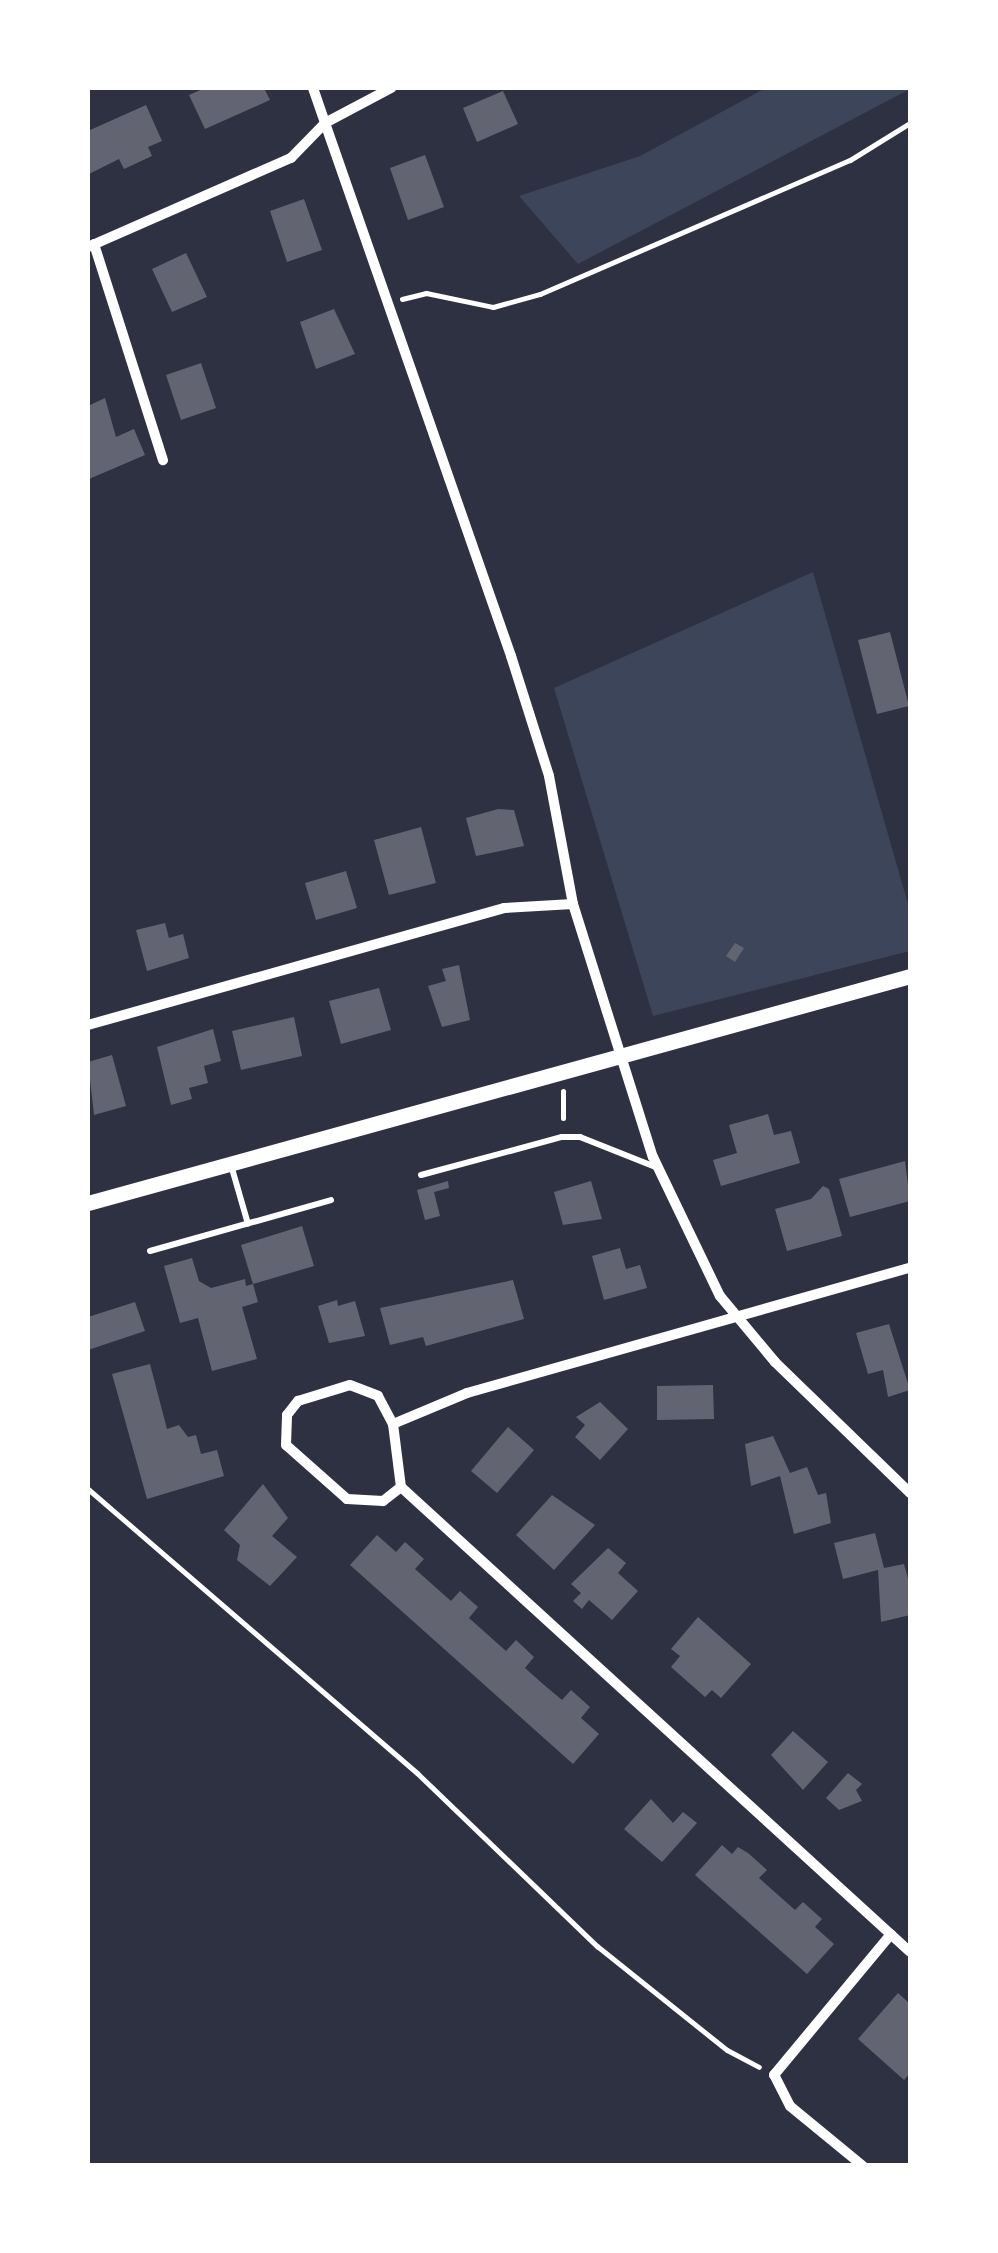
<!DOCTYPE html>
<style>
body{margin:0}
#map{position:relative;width:998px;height:2253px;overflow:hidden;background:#2d3142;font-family:Karla,sans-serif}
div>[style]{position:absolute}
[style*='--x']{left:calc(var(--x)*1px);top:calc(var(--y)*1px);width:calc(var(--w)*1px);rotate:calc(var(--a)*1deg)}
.green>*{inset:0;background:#3c4559}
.building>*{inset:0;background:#626471}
.path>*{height:5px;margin:-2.5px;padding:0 2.5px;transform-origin:2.5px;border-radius:2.5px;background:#fff}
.service>*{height:6px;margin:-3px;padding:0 3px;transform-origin:3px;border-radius:3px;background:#fff}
.minor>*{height:10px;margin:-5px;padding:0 5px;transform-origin:5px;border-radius:5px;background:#fff}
.tertiary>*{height:15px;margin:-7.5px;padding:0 7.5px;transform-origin:7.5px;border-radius:7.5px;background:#fff}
span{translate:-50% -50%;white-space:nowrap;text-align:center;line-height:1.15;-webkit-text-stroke:8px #fff;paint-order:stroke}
.frame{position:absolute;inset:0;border:90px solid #fff;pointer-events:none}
</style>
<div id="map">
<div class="green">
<i style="clip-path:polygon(766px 88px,910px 89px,578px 264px,519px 196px,640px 156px)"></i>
<i style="clip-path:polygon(813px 572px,910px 911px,910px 951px,653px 1016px,554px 688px)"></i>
</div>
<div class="building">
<i style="clip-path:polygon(205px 88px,264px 88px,270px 100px,205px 129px,189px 95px)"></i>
<i style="clip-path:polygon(503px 91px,518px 124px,477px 142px,463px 108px)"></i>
<i style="clip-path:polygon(146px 105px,162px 141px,148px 147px,152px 156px,124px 169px,119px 159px,89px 174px,88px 131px)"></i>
<i style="clip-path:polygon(425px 155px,444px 207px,408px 220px,390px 168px)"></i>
<i style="clip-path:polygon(304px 199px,322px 250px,287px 262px,270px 211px)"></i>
<i style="clip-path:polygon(186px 253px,207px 297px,172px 312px,152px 269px)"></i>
<i style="clip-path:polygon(334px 309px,355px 354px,316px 369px,300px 322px)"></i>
<i style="clip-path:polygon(201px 363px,216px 408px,181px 420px,166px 375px)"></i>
<i style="clip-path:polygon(105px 398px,116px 437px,134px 429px,145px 455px,89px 479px,88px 406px)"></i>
<i style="clip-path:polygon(890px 632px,909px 706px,877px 714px,858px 640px)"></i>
<i style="clip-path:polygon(498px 809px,514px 810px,524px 846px,476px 856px,466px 818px)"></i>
<i style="clip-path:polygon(421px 827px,436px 883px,389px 895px,374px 840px)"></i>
<i style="clip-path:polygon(346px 871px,357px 908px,316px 920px,305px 883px)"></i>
<i style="clip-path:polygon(165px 923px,169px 938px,183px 934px,189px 958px,147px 971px,136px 930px)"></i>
<i style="clip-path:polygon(735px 943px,744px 948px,735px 962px,726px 956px)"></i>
<i style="clip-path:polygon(459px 965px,470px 1020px,442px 1027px,428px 986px,446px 981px,442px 969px)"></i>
<i style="clip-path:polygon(379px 988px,391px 1030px,341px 1044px,329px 1001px)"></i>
<i style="clip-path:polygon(294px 1017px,302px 1056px,241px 1070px,232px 1031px)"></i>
<i style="clip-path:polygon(213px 1029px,221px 1061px,204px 1066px,208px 1083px,189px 1088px,192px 1099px,171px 1105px,157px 1047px)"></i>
<i style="clip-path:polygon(112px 1055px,126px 1106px,94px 1115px,88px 1062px)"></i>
<i style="clip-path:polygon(768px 1114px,774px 1135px,791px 1131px,800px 1163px,721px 1186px,713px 1160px,737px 1153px,729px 1125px)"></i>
<i style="clip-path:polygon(905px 1161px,910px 1201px,850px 1217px,839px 1179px)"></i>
<i style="clip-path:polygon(448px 1181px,449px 1188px,434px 1192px,440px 1216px,425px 1220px,417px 1190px)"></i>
<i style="clip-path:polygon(591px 1181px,602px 1219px,563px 1225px,554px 1192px)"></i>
<i style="clip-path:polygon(823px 1186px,829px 1189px,842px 1236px,787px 1251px,775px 1209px,811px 1199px)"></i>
<i style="clip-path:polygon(302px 1226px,314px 1266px,253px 1284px,241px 1245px)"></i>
<i style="clip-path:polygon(620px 1248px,626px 1269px,640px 1265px,647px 1288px,604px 1300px,592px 1256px)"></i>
<i style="clip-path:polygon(192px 1258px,199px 1281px,211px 1288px,245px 1279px,246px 1286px,253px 1284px,258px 1302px,242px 1307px,257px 1359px,212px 1371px,198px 1318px,180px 1323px,164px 1266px)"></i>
<i style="clip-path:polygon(513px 1280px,524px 1319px,426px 1346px,423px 1337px,390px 1345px,380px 1308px)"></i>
<i style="clip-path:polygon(337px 1300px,338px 1306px,355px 1301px,365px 1336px,329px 1343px,318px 1306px)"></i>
<i style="clip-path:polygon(135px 1302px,145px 1331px,88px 1350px,88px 1317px)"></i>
<i style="clip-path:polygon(889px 1324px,910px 1390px,888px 1397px,883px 1370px,868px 1374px,856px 1333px)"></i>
<i style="clip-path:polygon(150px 1364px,167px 1429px,179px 1425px,188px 1437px,196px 1435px,201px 1454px,217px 1450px,224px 1476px,147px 1499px,112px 1374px)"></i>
<i style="clip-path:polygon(713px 1385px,714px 1419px,657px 1420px,657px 1386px)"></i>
<i style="clip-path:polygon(600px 1402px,628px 1429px,600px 1460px,575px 1437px,585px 1425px,576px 1417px)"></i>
<i style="clip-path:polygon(508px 1427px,534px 1450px,497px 1493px,471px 1471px)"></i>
<i style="clip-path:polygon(773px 1436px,790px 1473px,807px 1467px,818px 1495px,826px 1493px,831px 1523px,794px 1534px,780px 1476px,751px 1486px,745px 1444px)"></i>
<i style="clip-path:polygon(263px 1484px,288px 1518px,272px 1536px,297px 1557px,270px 1586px,237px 1560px,240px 1545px,224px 1530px)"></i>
<i style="clip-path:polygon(552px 1495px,595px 1525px,554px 1570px,516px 1535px)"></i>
<i style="clip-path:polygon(875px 1533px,884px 1568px,904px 1564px,910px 1586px,910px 1615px,881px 1622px,878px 1570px,843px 1579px,834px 1543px)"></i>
<i style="clip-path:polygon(377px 1535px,396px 1552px,405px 1542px,424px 1559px,415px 1569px,451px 1601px,460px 1591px,478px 1607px,469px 1618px,506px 1651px,516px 1640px,534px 1657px,525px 1668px,543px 1684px,562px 1700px,571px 1690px,590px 1707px,581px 1718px,599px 1734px,573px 1764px,350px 1565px)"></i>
<i style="clip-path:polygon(608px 1548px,626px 1563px,618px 1573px,638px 1591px,612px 1620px,589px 1600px,582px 1609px,573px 1601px,581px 1593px,571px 1584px)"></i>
<i style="clip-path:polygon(698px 1617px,751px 1664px,721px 1698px,712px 1690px,705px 1697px,671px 1667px,680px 1656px,671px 1649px)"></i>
<i style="clip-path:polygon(793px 1731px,828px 1762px,803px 1790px,771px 1755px)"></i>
<i style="clip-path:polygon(848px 1773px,862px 1784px,856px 1790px,862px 1801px,839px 1810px,826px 1798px)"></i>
<i style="clip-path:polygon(651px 1799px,673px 1823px,683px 1812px,697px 1823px,662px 1862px,624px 1829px)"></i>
<i style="clip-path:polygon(722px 1845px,732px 1854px,738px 1847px,748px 1853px,767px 1870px,759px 1878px,795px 1910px,803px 1902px,822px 1919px,815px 1927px,834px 1944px,807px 1974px,695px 1875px)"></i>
<i style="clip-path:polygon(898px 1993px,910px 2004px,910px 2073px,904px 2080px,858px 2039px)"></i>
</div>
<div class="path">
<i style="--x:402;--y:299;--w:25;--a:-14"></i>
<i style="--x:426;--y:293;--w:68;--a:11.8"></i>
<i style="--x:493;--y:307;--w:49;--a:-15.5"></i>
<i style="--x:540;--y:294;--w:338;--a:-23.4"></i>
<i style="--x:850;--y:160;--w:70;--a:-31.7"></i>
<i style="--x:563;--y:1091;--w:27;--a:90"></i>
<i style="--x:88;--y:1489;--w:435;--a:40.8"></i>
<i style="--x:417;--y:1773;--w:250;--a:43.9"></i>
<i style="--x:597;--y:1946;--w:166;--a:38.7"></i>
<i style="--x:727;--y:2050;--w:36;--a:28"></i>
</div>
<div class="service">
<i style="--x:231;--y:1165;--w:61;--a:73.9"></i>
<i style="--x:421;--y:1175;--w:146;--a:-15.1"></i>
<i style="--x:562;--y:1137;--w:18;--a:0"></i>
<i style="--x:580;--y:1137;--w:84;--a:21.7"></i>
<i style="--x:150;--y:1251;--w:188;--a:-15.7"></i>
</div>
<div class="minor">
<i style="--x:313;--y:88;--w:37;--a:71"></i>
<i style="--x:325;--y:123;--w:75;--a:-27.9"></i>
<i style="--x:94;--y:244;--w:227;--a:72.3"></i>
<i style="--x:88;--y:247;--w:222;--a:-23.7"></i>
<i style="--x:291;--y:158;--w:49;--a:-45.8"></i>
<i style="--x:325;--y:123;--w:565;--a:70.76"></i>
<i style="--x:511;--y:656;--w:126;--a:72.4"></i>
<i style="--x:549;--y:776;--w:130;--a:79.4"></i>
<i style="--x:88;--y:1025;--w:432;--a:-15.7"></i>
<i style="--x:504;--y:908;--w:69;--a:-3.3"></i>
<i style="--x:573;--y:904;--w:265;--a:72.5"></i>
<i style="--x:653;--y:1157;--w:154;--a:64.3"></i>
<i style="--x:720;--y:1296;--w:86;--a:50.2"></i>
<i style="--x:775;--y:1362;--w:188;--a:44.1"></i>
<i style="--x:393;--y:1424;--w:64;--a:82.8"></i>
<i style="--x:401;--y:1487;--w:23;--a:142"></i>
<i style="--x:383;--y:1501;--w:36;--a:-177"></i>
<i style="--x:347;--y:1499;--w:81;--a:-138.5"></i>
<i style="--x:286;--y:1445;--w:30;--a:-88"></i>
<i style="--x:287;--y:1415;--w:18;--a:-52"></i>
<i style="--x:298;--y:1401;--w:54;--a:-17.1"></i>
<i style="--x:350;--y:1385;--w:30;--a:21"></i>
<i style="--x:378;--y:1396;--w:32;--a:62"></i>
<i style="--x:393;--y:1424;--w:80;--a:-22.7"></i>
<i style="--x:467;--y:1393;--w:460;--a:-15.8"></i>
<i style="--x:401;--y:1487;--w:689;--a:42.41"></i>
<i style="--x:863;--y:2166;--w:94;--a:-140.6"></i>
<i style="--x:790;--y:2106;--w:35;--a:-117"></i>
<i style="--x:774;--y:2075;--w:183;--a:-50.3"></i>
</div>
<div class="tertiary">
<i style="--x:88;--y:1203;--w:853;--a:-15.44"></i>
</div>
<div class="frame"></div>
</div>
